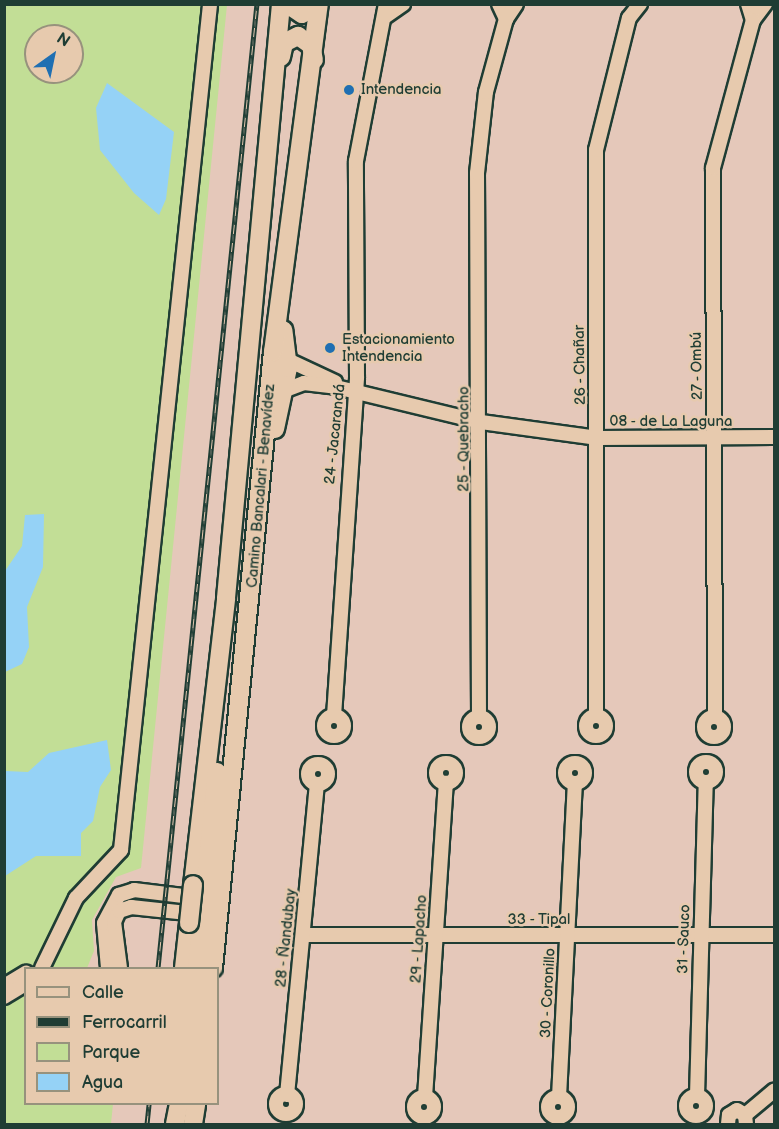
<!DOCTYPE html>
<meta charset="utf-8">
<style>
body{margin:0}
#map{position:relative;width:779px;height:1129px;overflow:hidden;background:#e5c8ba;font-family:"Balsamiq Sans",sans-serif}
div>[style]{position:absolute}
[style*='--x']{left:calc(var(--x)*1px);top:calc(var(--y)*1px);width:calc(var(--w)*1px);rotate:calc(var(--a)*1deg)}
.green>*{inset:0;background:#c2de96}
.water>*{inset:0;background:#95d2f6}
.roads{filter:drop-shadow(2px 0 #1f3d34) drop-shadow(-2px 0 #1f3d34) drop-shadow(0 2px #1f3d34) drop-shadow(0 -2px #1f3d34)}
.street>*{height:14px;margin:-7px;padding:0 7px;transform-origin:7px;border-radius:7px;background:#e7caae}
.street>.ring{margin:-7px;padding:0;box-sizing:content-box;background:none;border:14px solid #e7caae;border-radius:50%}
.secondary>*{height:18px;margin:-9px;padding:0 9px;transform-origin:9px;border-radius:9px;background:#e7caae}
.rail>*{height:5px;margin-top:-2.5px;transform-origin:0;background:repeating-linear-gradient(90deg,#e7caae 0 9px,#1f3d34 0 18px);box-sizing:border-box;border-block:2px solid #1f3d34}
.bridges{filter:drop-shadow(2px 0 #1f3d34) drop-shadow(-2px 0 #1f3d34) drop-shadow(0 2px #1f3d34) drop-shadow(0 -2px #1f3d34)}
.secondary-bridge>*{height:18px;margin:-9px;padding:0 9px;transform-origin:9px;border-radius:9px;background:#e7caae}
.dots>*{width:16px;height:16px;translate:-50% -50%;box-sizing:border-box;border:3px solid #e7caae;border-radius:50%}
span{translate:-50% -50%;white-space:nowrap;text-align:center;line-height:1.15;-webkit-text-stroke:5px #e7caae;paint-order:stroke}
.poi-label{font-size:15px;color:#1f3d34}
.left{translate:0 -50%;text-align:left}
.street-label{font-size:15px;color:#1f3d34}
.frame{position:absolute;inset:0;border:6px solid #1f3d34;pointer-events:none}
.legend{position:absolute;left:24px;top:967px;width:195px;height:138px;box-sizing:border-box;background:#e7caae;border:2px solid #97927d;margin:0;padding:8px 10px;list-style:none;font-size:18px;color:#1f3d34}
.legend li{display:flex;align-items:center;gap:12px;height:30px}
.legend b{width:30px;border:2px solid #97927d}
.north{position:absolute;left:24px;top:24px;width:60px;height:60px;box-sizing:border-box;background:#e7caae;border:2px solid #97927d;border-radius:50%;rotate:33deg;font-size:16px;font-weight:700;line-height:24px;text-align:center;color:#1f3d34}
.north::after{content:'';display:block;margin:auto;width:21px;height:27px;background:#1f6fb2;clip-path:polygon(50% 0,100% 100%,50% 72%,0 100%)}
</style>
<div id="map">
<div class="green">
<i style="clip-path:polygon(evenodd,5px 5px,227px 5px,141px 868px,116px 877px,92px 920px,94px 951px,87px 968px,26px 968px,26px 1104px,113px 1104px,111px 1124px,5px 1124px,5px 5px,36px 36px,72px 36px,72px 72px,36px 72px,36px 36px)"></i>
</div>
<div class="water">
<i style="clip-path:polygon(107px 83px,174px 132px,166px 199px,159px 215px,134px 193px,100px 150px,96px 108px)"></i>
<i style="clip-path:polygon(44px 514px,43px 567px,27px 607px,29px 647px,22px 664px,5px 672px,5px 571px,22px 546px,25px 515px)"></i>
<i style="clip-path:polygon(107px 740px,111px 770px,100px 787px,93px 821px,81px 833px,81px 856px,36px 856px,5px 876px,5px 771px,28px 772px,49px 753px)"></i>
</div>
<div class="roads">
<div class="street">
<i style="--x:499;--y:4;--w:17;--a:65"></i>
<i style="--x:748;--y:4;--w:17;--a:73"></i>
<i style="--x:386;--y:16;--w:21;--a:-35"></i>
<i style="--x:753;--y:20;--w:20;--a:-53"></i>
<i style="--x:288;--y:360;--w:52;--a:25.1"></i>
<i style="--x:283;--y:391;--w:22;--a:-21"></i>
<i style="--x:304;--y:383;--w:32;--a:7"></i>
<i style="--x:336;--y:387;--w:149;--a:13.6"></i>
<i style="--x:481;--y:422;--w:118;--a:7.8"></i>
<i style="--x:598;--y:438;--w:176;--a:-0.3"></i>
<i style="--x:334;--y:716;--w:340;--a:-86.1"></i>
<i style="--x:357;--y:377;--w:216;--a:-90.3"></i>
<i style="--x:356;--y:161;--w:160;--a:-79.2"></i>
<i style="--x:596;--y:716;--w:566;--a:-90"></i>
<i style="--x:596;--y:150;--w:136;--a:-76"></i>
<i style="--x:629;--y:18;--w:18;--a:-52"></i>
<i class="ring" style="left:324px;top:716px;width:6px;height:6px"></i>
<i class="ring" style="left:586px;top:716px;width:6px;height:6px"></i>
<i style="--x:479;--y:717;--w:544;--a:-90.21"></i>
<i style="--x:477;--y:173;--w:81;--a:-83.7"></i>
<i style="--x:486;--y:92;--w:76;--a:-74.7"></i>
<i style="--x:506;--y:19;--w:18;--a:-56"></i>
<i style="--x:715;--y:717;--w:549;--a:-90.21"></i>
<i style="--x:713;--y:168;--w:153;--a:-74.9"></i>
<i class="ring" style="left:469px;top:717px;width:6px;height:6px"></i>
<i class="ring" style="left:704px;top:717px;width:6px;height:6px"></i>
<i class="ring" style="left:696px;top:762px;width:6px;height:6px"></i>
<i class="ring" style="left:565px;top:763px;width:6px;height:6px"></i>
<i class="ring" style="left:436px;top:763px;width:6px;height:6px"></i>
<i class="ring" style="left:308px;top:764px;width:6px;height:6px"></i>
<i style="--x:304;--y:935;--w:470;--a:0"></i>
<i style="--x:42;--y:968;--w:78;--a:-64.1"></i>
<i style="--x:76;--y:898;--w:66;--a:-46.8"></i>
<i style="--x:121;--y:850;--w:851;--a:-83.99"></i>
<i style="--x:108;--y:968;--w:45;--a:-95.1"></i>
<i style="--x:104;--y:923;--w:32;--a:-62"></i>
<i style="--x:119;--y:895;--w:16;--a:-18"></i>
<i style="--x:134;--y:890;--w:66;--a:6.9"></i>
<i style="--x:120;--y:968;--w:46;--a:-97.4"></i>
<i style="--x:114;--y:922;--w:12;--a:-66"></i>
<i style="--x:119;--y:911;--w:13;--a:-18"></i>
<i style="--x:131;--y:907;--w:66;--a:6.1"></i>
<i style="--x:4;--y:986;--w:26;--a:-31"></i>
<i style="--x:4;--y:997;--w:26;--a:-31"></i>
<i class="ring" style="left:276px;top:1094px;width:6px;height:6px"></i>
<i style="--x:287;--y:1095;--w:312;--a:-84.5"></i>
<i style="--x:697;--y:1096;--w:314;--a:-88.4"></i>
<i class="ring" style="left:686px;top:1096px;width:6px;height:6px"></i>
<i style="--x:425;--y:1097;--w:315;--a:-86.2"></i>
<i style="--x:559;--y:1097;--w:314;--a:-87.1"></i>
<i class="ring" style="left:548px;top:1097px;width:6px;height:6px"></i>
<i class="ring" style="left:414px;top:1097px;width:6px;height:6px"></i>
<i style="--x:745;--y:1115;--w:38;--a:-40"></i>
<i style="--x:728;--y:1124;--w:9;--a:-84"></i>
<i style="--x:729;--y:1115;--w:9;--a:-32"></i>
<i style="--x:737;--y:1110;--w:9;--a:32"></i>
<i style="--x:745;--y:1115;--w:9;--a:84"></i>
</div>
<div class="secondary">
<i style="--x:287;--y:4;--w:18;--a:34"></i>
<i style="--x:302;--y:14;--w:14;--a:-45"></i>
<i style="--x:281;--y:57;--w:14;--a:-78"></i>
<i style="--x:284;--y:43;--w:16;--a:-27"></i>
<i style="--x:298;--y:36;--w:16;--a:35"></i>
<i style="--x:311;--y:45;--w:15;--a:79"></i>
<i style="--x:275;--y:429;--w:62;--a:-78"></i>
<i style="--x:288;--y:368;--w:38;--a:-97"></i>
<i style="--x:193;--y:885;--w:289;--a:-83.4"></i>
<i style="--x:226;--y:598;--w:597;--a:-84.71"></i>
<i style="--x:184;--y:968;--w:45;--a:-83.7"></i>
<i style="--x:197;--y:968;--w:197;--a:-84.2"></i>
<i style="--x:213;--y:968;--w:619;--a:-84.44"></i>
<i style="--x:273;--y:352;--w:351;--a:-82.5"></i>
<i style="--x:175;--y:1124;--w:20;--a:-79"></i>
<i style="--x:193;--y:1124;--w:20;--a:-81"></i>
</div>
</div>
<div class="rail">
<i style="--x:158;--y:968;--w:969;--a:-84.14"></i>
<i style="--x:147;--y:1124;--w:20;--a:-84"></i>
</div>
<div class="bridges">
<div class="secondary-bridge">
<i style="--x:189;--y:923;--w:38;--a:-84"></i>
</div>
</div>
<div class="dots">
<i style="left:349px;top:90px;background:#1f6fb2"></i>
<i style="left:330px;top:348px;background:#1f6fb2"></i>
</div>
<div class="poi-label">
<span class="left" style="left:361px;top:90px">Intendencia</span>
<span class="left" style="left:342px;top:348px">Estacionamiento<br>Intendencia</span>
</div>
<div class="street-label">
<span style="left:580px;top:365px;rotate:-91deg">26 - Chañar</span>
<span style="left:697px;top:366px;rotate:-91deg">27 - Ombú</span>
<span style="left:671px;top:422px">08 - de La Laguna</span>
<span style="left:335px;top:434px;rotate:-84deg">24 - Jacarandá</span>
<span style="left:464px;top:439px;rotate:-90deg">25 - Quebracho</span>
<span style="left:261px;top:486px;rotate:-85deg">Camino Bancalari - Benavídez</span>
<span style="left:539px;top:920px">33 - Tipal</span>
<span style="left:286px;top:938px;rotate:-84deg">28 - Ñandubay</span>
<span style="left:419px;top:939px;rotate:-86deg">29 - Lapacho</span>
<span style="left:684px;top:939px;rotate:-88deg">31 - Sauco</span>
<span style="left:548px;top:993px;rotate:-87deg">30 - Coronillo</span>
</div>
<div class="frame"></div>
<ul class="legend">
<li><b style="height:8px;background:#e7caae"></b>Calle</li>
<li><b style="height:8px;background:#1f3d34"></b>Ferrocarril</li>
<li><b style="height:16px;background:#c2de96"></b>Parque</li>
<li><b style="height:16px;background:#95d2f6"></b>Agua</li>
</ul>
<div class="north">N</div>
</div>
